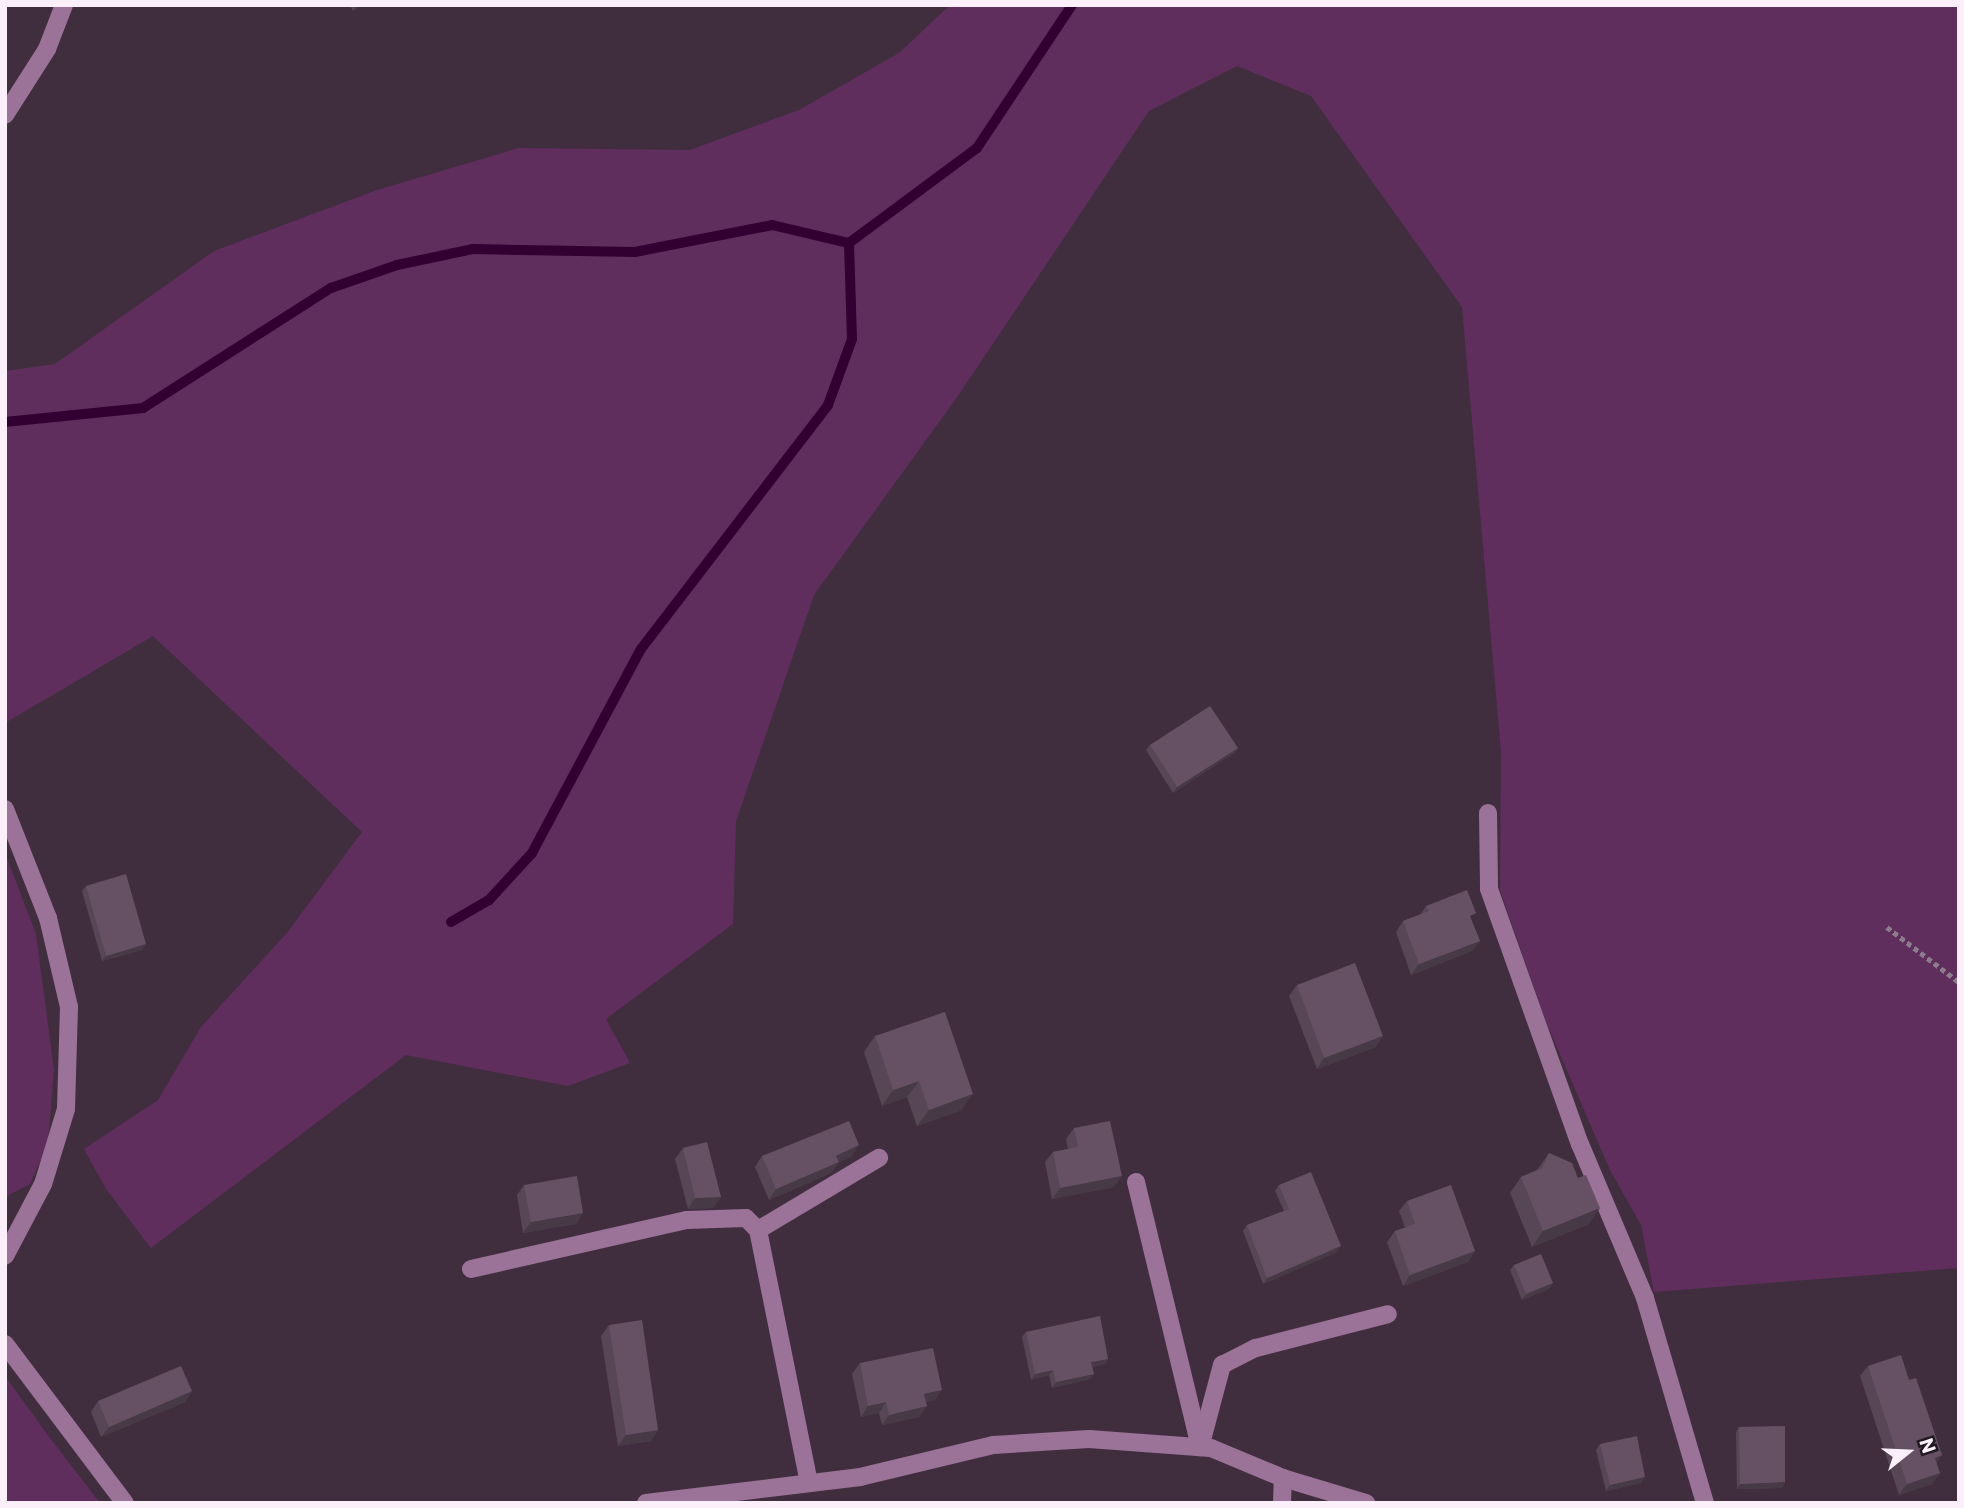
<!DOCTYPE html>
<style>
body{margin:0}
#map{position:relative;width:1964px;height:1508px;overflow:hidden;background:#402e3f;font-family:Commissioner,sans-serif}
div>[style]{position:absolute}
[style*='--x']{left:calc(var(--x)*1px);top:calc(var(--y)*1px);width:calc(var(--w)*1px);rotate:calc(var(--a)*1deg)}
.green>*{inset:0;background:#5f2e5d}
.stream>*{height:10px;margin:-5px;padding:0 5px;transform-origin:5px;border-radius:5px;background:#330032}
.path>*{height:4.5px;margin-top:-2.25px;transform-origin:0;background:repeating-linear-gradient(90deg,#8c7c8b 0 5px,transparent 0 8.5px)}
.minor>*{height:18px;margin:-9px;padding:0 9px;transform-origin:9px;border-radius:9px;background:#9b7298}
.wall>*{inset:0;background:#574655}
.shaded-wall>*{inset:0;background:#473945}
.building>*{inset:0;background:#655163}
span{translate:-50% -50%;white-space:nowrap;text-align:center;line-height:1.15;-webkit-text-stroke:5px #221a21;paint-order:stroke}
.frame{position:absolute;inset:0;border:7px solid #fbeffa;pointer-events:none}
.north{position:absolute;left:1873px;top:1417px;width:70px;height:70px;-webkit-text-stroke:5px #221a21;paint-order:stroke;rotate:72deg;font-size:19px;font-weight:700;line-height:28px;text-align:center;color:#fbeffa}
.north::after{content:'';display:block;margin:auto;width:24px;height:32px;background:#fbeffa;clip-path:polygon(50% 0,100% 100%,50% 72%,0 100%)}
</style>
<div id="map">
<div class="green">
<i style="clip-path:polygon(950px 5px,1959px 5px,1959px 1268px,1654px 1292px,1641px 1225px,1610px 1170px,1546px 1022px,1500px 890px,1501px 752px,1462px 307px,1311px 96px,1237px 66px,1149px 111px,960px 393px,814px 595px,736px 821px,733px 924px,606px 1019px,630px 1063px,568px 1086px,406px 1055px,151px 1248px,106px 1189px,84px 1149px,158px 1100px,201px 1027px,286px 934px,362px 832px,153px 636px,5px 723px,5px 371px,55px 364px,214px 251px,377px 190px,519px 148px,690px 150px,799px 110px,899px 53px)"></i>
<i style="clip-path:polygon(5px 853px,36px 934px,54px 1070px,48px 1143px,30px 1184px,5px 1197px)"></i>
<i style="clip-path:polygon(5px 1376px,50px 1438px,100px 1503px,5px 1503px)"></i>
</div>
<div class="stream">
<i style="--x:5;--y:422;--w:139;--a:-5.8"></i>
<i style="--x:143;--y:408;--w:223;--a:-32.6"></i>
<i style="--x:331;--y:288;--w:70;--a:-19.2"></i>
<i style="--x:397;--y:265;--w:78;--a:-11.9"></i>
<i style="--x:473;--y:249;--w:162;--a:1.1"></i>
<i style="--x:635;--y:252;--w:140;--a:-11.1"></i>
<i style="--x:772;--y:225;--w:79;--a:13.2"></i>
<i style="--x:451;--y:922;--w:44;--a:-30.1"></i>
<i style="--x:489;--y:900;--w:64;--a:-47.5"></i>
<i style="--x:532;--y:853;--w:231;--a:-61.9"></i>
<i style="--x:641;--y:649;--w:307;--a:-52.5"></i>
<i style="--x:828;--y:405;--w:70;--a:-70"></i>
<i style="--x:852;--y:339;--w:96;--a:-91.8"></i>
<i style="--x:849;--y:243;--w:159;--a:-36.6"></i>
<i style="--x:977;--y:148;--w:172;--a:-56.4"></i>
</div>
<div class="path">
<i style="--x:1887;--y:927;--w:91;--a:37.4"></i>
</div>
<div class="minor">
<i style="--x:5;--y:115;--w:78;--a:-57.5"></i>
<i style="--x:47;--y:49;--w:47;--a:-68.9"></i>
<i style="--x:5;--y:809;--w:117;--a:68.5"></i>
<i style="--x:48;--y:918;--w:91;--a:76.7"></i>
<i style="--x:69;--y:1007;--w:102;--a:91.7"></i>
<i style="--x:66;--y:1109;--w:78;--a:107"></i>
<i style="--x:43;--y:1184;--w:81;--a:117.8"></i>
<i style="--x:1488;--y:813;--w:76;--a:89.2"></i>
<i style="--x:1489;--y:889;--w:271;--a:70.4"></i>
<i style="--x:1580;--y:1144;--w:167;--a:67.1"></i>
<i style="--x:1645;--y:1298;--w:214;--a:73.7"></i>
<i style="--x:1136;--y:1182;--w:273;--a:76.4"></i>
<i style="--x:758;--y:1230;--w:141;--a:-30.8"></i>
<i style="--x:471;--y:1269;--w:221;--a:-12.8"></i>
<i style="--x:687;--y:1220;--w:59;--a:-1.9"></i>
<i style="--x:746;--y:1218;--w:17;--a:45"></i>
<i style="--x:758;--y:1230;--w:258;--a:78.6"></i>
<i style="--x:5;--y:1344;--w:199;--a:53"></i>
<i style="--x:1202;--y:1440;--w:78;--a:-75.1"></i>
<i style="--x:1222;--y:1365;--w:38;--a:-27"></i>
<i style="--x:1256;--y:1348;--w:136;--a:-14.4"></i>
<i style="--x:646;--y:1503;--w:216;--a:-6.9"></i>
<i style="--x:860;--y:1477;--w:137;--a:-13.5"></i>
<i style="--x:993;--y:1445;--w:96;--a:-3.6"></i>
<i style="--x:1089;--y:1439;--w:122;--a:4.2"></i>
<i style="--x:1211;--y:1448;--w:78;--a:22.6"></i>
<i style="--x:1283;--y:1478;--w:87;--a:16.8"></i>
<i style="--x:1282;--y:1503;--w:25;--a:-88"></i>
</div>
<div class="wall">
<i style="clip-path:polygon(350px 5px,363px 5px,353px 11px)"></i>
<i style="clip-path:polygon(1150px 745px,1238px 748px,1234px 753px,1173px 793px,1146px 750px)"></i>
<i style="clip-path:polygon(86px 886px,142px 950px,102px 961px,82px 891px)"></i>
<i style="clip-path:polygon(1426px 906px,1471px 920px,1480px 941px,1472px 951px,1411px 975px,1396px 932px,1403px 921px,1420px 915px)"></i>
<i style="clip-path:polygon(1297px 985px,1376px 1047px,1317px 1069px,1289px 996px)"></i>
<i style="clip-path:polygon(875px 1036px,962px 1110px,917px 1126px,907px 1097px,882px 1106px,864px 1052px)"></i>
<i style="clip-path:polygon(1074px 1128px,1114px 1187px,1052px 1199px,1045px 1162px,1053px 1152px,1068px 1149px,1066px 1139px)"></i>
<i style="clip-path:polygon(683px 1148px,721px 1197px,713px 1208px,688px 1209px,675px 1159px)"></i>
<i style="clip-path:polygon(1549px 1153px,1589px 1224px,1532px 1247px,1510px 1193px,1521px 1177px,1537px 1170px)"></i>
<i style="clip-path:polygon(762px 1156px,852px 1156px,839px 1162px,831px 1173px,769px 1200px,755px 1167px)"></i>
<i style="clip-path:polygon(524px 1185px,583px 1213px,576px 1224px,523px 1233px,517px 1195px)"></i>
<i style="clip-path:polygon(1279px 1185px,1337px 1252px,1263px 1284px,1243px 1231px,1247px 1225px,1284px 1211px,1275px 1191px)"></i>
<i style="clip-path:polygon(1407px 1201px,1475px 1251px,1468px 1262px,1403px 1286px,1387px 1242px,1395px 1231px,1405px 1228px,1399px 1211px)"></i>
<i style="clip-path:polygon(1514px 1265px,1549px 1289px,1522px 1300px,1510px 1270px)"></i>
<i style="clip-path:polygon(609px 1325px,658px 1430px,651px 1441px,618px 1446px,601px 1336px)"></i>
<i style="clip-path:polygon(1026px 1332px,1108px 1359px,1105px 1364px,1092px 1367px,1094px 1374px,1090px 1379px,1052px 1388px,1049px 1375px,1031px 1380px,1022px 1337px)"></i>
<i style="clip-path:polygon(860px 1363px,935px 1400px,926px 1402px,927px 1406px,919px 1417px,882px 1425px,879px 1413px,861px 1417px,852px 1374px)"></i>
<i style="clip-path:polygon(1868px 1366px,1909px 1380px,1942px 1455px,1936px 1463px,1940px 1473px,1932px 1484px,1899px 1495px,1860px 1376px)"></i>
<i style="clip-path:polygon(192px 1391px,185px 1402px,101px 1437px,91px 1412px,98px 1401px)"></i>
<i style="clip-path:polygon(1739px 1427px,1785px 1482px,1782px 1488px,1737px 1489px,1736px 1432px)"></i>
<i style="clip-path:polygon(1600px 1444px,1641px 1483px,1606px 1491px,1596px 1450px)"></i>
</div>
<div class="shaded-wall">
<i style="clip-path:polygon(357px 5px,363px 5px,353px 11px)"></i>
<i style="clip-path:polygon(1238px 748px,1234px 753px,1173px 793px,1177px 787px)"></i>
<i style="clip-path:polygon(1480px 941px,1472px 951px,1411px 975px,1419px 964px)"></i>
<i style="clip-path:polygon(146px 944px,142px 950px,102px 961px,106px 956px)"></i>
<i style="clip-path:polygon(1383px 1036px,1376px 1047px,1317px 1069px,1324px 1058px)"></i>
<i style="clip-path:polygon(919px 1081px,907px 1097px,882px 1106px,893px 1090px)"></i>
<i style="clip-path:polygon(973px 1094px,962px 1110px,917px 1126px,929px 1110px)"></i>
<i style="clip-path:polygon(859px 1145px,852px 1156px,830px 1166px,839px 1162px,831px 1173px,769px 1200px,776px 1189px,836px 1156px)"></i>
<i style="clip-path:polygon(1122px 1176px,1114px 1187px,1052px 1199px,1060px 1188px)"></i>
<i style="clip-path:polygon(721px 1197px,713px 1208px,688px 1209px,695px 1198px)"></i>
<i style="clip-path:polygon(1600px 1208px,1589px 1224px,1532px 1247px,1543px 1231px)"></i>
<i style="clip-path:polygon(583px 1213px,576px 1224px,523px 1233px,531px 1222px)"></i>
<i style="clip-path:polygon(1341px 1246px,1337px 1252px,1263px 1284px,1267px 1278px)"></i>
<i style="clip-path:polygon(1475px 1251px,1468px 1262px,1403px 1286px,1410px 1275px)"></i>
<i style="clip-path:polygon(1553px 1283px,1549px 1289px,1522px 1300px,1526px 1294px)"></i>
<i style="clip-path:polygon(1108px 1359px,1105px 1364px,1087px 1368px,1091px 1362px)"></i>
<i style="clip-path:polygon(1053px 1370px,1049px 1375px,1031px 1380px,1035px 1374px)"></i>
<i style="clip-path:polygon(1094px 1374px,1090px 1379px,1052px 1388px,1056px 1382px)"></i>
<i style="clip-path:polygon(942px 1390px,935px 1400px,917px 1404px,924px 1394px)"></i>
<i style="clip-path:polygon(192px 1391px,185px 1402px,101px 1437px,109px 1427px)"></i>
<i style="clip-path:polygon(886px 1402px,879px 1413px,861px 1417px,868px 1406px)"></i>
<i style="clip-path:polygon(927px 1406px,919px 1417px,882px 1425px,889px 1415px)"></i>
<i style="clip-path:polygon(658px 1430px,651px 1441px,618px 1446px,626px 1435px)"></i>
<i style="clip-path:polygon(1942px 1455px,1934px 1466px,1935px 1458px)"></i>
<i style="clip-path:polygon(1940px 1473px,1932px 1484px,1899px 1495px,1907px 1484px)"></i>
<i style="clip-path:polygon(1645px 1477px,1641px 1483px,1606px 1491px,1610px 1485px)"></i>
<i style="clip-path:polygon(1785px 1482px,1782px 1488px,1737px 1489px,1740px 1484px)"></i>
</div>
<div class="building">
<i style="clip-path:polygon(1210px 706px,1238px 748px,1177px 787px,1150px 745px)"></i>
<i style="clip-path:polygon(126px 874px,146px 944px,106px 956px,86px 886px)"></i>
<i style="clip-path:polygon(1467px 890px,1476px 913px,1470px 916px,1480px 941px,1419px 964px,1403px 921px,1429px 911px,1426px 906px)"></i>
<i style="clip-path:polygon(1355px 963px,1383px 1036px,1324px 1058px,1297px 985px)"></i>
<i style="clip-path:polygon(945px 1012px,973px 1094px,929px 1110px,919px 1081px,893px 1090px,875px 1036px)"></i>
<i style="clip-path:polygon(849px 1121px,859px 1145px,836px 1156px,839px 1162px,776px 1189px,762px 1156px)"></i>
<i style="clip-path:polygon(1110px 1121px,1122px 1176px,1060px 1188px,1053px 1152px,1078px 1147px,1074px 1128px)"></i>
<i style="clip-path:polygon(707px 1142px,721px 1197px,695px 1198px,683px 1148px)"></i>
<i style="clip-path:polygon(1549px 1153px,1572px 1163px,1578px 1178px,1586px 1175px,1600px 1208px,1543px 1231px,1521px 1177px,1542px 1168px)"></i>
<i style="clip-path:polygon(1311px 1172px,1341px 1246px,1267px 1278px,1247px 1225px,1289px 1209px,1279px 1185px)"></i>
<i style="clip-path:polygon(577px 1176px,583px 1213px,531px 1222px,524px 1185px)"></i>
<i style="clip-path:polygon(1451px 1185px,1475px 1251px,1410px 1275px,1395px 1231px,1415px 1224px,1407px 1201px)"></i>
<i style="clip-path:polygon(1541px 1254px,1553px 1283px,1526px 1294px,1514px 1265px)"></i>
<i style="clip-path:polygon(1100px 1316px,1108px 1359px,1091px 1362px,1094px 1374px,1056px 1382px,1053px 1370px,1035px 1374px,1026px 1332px)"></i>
<i style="clip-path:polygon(642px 1320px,658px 1430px,626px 1435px,609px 1325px)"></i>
<i style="clip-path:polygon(933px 1348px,942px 1390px,924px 1394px,927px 1406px,889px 1415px,886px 1402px,868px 1406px,860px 1363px)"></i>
<i style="clip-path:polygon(1901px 1355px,1909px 1380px,1916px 1378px,1942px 1455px,1935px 1458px,1940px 1473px,1907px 1484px,1868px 1366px)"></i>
<i style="clip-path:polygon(181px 1366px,192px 1391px,109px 1427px,98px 1401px)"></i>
<i style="clip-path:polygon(1785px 1426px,1785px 1482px,1740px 1484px,1739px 1427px)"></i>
<i style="clip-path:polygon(1637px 1436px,1645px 1477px,1610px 1485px,1600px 1444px)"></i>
</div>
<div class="frame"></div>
<div class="north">N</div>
</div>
